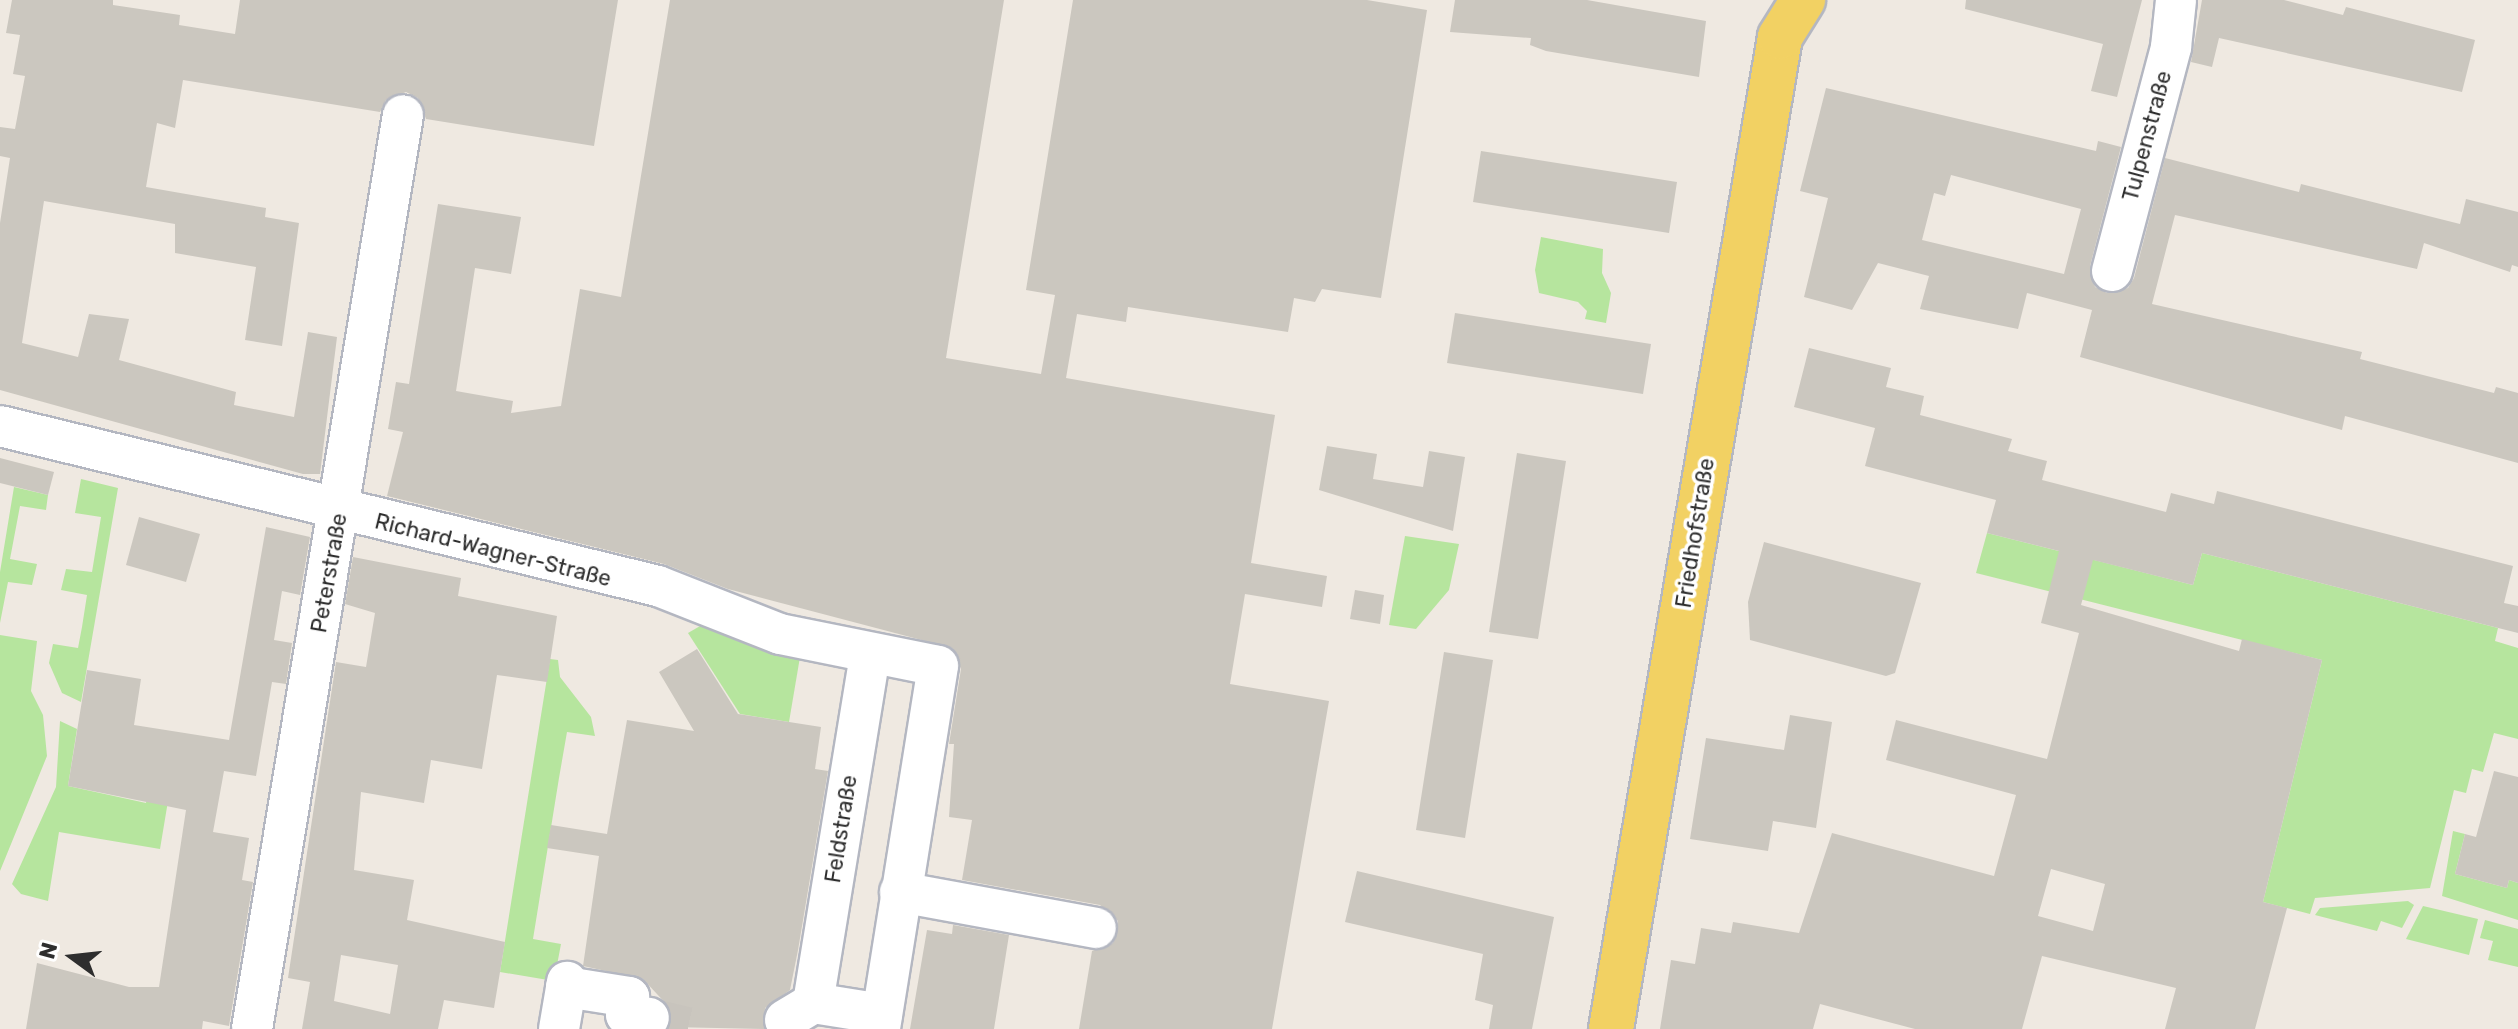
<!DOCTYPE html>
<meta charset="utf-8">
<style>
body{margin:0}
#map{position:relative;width:2518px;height:1029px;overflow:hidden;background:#efe9e1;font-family:Rubik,sans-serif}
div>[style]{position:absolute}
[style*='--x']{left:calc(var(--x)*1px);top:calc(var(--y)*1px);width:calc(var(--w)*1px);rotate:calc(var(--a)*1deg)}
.green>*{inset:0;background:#b6e59e}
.building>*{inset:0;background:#cbc7bf}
.minor-tunnel>*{height:40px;margin-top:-20px;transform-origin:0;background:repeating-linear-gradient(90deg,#c8c4bd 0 40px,transparent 0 60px)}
.roads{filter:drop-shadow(2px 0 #b4b7c1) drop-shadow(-2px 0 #b4b7c1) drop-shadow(0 2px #b4b7c1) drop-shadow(0 -2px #b4b7c1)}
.minor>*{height:40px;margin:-20px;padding:0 20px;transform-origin:20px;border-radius:20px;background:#fff}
.major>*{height:44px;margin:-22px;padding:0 22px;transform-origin:22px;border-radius:22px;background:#f2d163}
span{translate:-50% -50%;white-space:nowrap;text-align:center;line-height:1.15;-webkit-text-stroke:7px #fff;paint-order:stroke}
.street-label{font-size:22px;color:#2e2e2e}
.north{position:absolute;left:32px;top:917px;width:80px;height:80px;-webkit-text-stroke:6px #fff;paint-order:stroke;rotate:285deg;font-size:22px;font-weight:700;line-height:32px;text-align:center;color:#2e2e2e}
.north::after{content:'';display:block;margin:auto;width:28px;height:36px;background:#2e2e2e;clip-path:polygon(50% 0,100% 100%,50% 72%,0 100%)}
</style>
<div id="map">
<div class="green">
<i style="clip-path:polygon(1541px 237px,1603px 249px,1602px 273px,1611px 293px,1606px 323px,1585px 319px,1587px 311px,1578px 302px,1539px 293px,1535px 270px)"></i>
<i style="clip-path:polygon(81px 479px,118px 488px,81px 702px,62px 693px,49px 663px,53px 644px,78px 648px,82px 627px,87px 595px,61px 590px,66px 569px,92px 572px,101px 517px,75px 513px)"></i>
<i style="clip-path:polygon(14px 487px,48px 495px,46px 510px,20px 506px,10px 559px,37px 564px,32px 585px,8px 582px,0 623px,0 572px)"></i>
<i style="clip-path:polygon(1987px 533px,2193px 585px,2202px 553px,2498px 628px,2495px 641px,2518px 648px,2518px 739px,2494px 733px,2483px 772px,2472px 769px,2466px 793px,2454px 790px,2430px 888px,2315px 898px,2310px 914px,2263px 902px,2322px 660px,1976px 573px)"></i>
<i style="clip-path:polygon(1405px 536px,1459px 544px,1449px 590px,1416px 629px,1389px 625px)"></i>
<i style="clip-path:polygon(707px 622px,801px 651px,789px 722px,740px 714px,688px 633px)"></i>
<i style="clip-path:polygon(0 635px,37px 641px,31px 691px,43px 715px,47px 756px,0 871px)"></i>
<i style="clip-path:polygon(550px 659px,558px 660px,560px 677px,591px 717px,595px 736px,567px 732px,559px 778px,533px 939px,561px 944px,554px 981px,500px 972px)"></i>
<i style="clip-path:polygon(60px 721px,77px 729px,68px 786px,146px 803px,147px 797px,168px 801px,160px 849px,59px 832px,48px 901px,21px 894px,12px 884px,56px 787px)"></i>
<i style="clip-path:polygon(2453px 831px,2465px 834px,2455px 874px,2507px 888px,2509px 880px,2518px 883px,2518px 920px,2442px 896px)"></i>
<i style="clip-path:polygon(2408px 901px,2414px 905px,2402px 928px,2381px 921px,2377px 931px,2315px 915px,2320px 908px)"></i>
<i style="clip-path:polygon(2423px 906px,2478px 919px,2469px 955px,2406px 939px)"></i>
<i style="clip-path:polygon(2485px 920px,2518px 929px,2518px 967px,2488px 960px,2493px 941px,2480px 938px)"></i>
</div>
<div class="building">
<i style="clip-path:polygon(12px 0,113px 0,113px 5px,180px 15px,179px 25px,235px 34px,240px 0,618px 0,594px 146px,426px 119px,418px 98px,406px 92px,386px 100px,380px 112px,183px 80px,175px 128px,157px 123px,146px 187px,266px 208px,265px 217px,299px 223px,282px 346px,245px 340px,256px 267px,175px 253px,175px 224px,44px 201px,22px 343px,78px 357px,89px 314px,129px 319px,119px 360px,236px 392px,234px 405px,294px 417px,308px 332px,337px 337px,320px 474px,303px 474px,0 390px,0 223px,10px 158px,0 156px,0 127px,15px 129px,25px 76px,13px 74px,20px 35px,6px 33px)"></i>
<i style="clip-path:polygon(670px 0,1004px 0,946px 358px,1041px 374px,1055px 295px,1026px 290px,1073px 0,1367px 0,1427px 10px,1381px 298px,1322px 289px,1315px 302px,1294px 298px,1288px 332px,1128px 307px,1126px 322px,1077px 314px,1066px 378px,1275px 415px,1251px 563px,1327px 576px,1322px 607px,1245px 594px,1230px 684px,1329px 701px,1272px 1029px,1079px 1029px,1092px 951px,1113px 943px,1118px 921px,1100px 905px,962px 880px,972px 820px,949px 817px,954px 744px,949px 744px,961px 669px,952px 648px,728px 589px,664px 564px,387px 496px,403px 432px,388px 429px,396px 382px,409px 384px,438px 204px,521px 217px,511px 274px,475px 268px,456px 391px,513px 401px,511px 413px,561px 406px,580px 289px,621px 297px)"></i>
<i style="clip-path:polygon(1455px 0,1587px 0,1706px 21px,1699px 77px,1546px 51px,1530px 45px,1531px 38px,1450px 32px)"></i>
<i style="clip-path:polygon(1966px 0,2142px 0,2117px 97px,2091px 91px,2103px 44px,1965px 9px)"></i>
<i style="clip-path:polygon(2202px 0,2284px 0,2343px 15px,2346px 7px,2475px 40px,2462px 92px,2219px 38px,2212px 67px,2191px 62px)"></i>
<i style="clip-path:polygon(evenodd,1826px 88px,2096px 151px,2098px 141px,2121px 147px,2090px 266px,2095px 287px,2107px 293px,2128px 288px,2134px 278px,2165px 158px,2299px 192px,2301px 184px,2460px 224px,2466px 199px,2518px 212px,2518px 267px,2512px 265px,2510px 272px,2424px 243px,2417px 269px,2175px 215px,2152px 304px,2362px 352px,2360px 359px,2494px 393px,2496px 387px,2518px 393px,2518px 463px,2345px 416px,2342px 430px,2080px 357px,2092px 310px,2027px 293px,2018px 329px,1920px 309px,1929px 276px,1878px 263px,1852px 310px,1804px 297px,1828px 198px,1800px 191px,1826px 88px,1951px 175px,2081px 209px,2064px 274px,1922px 240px,1934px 193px,1945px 196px,1951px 175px)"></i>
<i style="clip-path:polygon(1481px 151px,1677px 182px,1669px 233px,1473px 202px)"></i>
<i style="clip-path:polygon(1455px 313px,1651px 344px,1643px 394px,1447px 363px)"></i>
<i style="clip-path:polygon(evenodd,1809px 348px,1891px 368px,1886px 387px,1924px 396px,1920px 415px,2012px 439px,2008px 451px,2047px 461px,2042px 480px,2166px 512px,2171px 493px,2214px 504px,2217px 491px,2513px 566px,2504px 603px,2518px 606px,2518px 633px,2202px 553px,2193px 585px,2093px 560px,2081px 605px,2239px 651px,2242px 639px,2322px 660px,2263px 902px,2287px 908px,2255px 1029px,2165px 1029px,2176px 988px,2042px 956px,2022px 1029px,1915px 1029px,1820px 1004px,1813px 1029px,1660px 1029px,1671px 960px,1695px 964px,1701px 928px,1731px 933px,1733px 922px,1799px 933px,1832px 833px,1994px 876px,2016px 795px,1886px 760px,1896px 720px,2047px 759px,2079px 633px,2041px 623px,2059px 551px,1987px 533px,1996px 500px,1865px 466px,1875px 428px,1794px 407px,1809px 348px,2051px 869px,2105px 884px,2093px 931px,2038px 916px,2051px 869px)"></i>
<i style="clip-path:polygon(1327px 446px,1377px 454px,1373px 479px,1423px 487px,1429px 451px,1465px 457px,1453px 531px,1319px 490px)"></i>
<i style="clip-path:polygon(1517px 453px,1566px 461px,1538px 639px,1489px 632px)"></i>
<i style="clip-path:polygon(0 458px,54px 472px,48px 495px,0 483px)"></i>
<i style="clip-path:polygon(139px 517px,200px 534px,186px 582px,126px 565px)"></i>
<i style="clip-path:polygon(266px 527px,310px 537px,300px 595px,282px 591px,274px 640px,292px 643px,286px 684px,272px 682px,256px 776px,224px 771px,213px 832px,249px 838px,242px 880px,253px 882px,229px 1026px,203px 1021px,202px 1029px,26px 1029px,37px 963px,129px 987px,159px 987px,186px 810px,68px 786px,87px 670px,141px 679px,134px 725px,229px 740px)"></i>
<i style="clip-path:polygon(1764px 542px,1921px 583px,1895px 673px,1886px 676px,1750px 640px,1748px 602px)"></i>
<i style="clip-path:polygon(evenodd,353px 557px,461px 578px,458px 596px,557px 616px,547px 682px,497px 675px,482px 769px,431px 760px,424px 803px,361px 792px,354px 870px,414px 880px,407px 920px,505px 942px,494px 1008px,444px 1000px,438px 1029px,302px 1029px,310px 982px,288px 978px,336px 662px,366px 667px,375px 613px,345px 604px,353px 557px,341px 955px,398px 965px,390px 1014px,334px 1001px,341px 955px)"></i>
<i style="clip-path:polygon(1355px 590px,1384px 595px,1380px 624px,1350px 619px)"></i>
<i style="clip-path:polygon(697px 649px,738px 714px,821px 727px,815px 769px,828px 771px,798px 950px,790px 990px,765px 1008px,764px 1029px,670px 1027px,670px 1008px,643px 979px,583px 966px,599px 856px,547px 848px,551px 825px,607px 834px,627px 720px,694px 731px,659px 672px)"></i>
<i style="clip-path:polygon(1444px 652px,1493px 660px,1465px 838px,1416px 830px)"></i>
<i style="clip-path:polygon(1790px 715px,1832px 722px,1816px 828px,1773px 821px,1768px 851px,1690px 839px,1706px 738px,1784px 750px)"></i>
<i style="clip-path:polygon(2494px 771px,2518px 777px,2518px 883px,2509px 880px,2507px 888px,2455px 874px,2465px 834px,2476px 837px)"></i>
<i style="clip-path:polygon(1357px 871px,1554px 917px,1532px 1029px,1489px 1029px,1493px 1005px,1475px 1000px,1483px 954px,1345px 922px)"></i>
<i style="clip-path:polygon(953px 925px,1009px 935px,994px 1029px,910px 1029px,927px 930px,952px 934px)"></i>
</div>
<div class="minor-tunnel">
<i style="--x:649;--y:1018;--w:48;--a:13.2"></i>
</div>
<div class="roads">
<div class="minor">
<i style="--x:2112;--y:271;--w:232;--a:-75.2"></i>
<i style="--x:2171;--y:47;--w:47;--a:-83.9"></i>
<i style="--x:0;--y:426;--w:677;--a:13.67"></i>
<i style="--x:658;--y:586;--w:131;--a:21.5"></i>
<i style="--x:780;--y:634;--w:161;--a:11.4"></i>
<i style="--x:938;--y:666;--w:368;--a:99.1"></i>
<i style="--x:900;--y:892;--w:199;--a:10.4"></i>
<i style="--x:566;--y:987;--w:64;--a:9"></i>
<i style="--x:629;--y:997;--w:18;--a:99"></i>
<i style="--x:626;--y:1015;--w:23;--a:7"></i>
<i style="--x:813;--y:1003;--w:353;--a:-80.7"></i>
<i style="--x:785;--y:1020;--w:33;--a:-31"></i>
<i style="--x:813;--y:1003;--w:70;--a:9.1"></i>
<i style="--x:252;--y:1029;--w:926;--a:-80.62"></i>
<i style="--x:559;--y:1029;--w:48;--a:-80.3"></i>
</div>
<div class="major">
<i style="--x:1611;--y:1029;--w:1006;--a:-80.33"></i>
<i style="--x:1780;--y:37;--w:44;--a:-58.1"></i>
</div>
</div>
<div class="street-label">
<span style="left:2147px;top:136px;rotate:-75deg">Tulpenstraße</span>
<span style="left:1695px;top:533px;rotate:-81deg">Friedhofstraße</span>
<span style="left:493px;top:550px;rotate:14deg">Richard-Wagner-Straße</span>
<span style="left:329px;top:573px;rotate:-80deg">Peterstraße</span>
<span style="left:841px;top:829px;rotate:-81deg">Feldstraße</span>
</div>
<div class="north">N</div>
</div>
